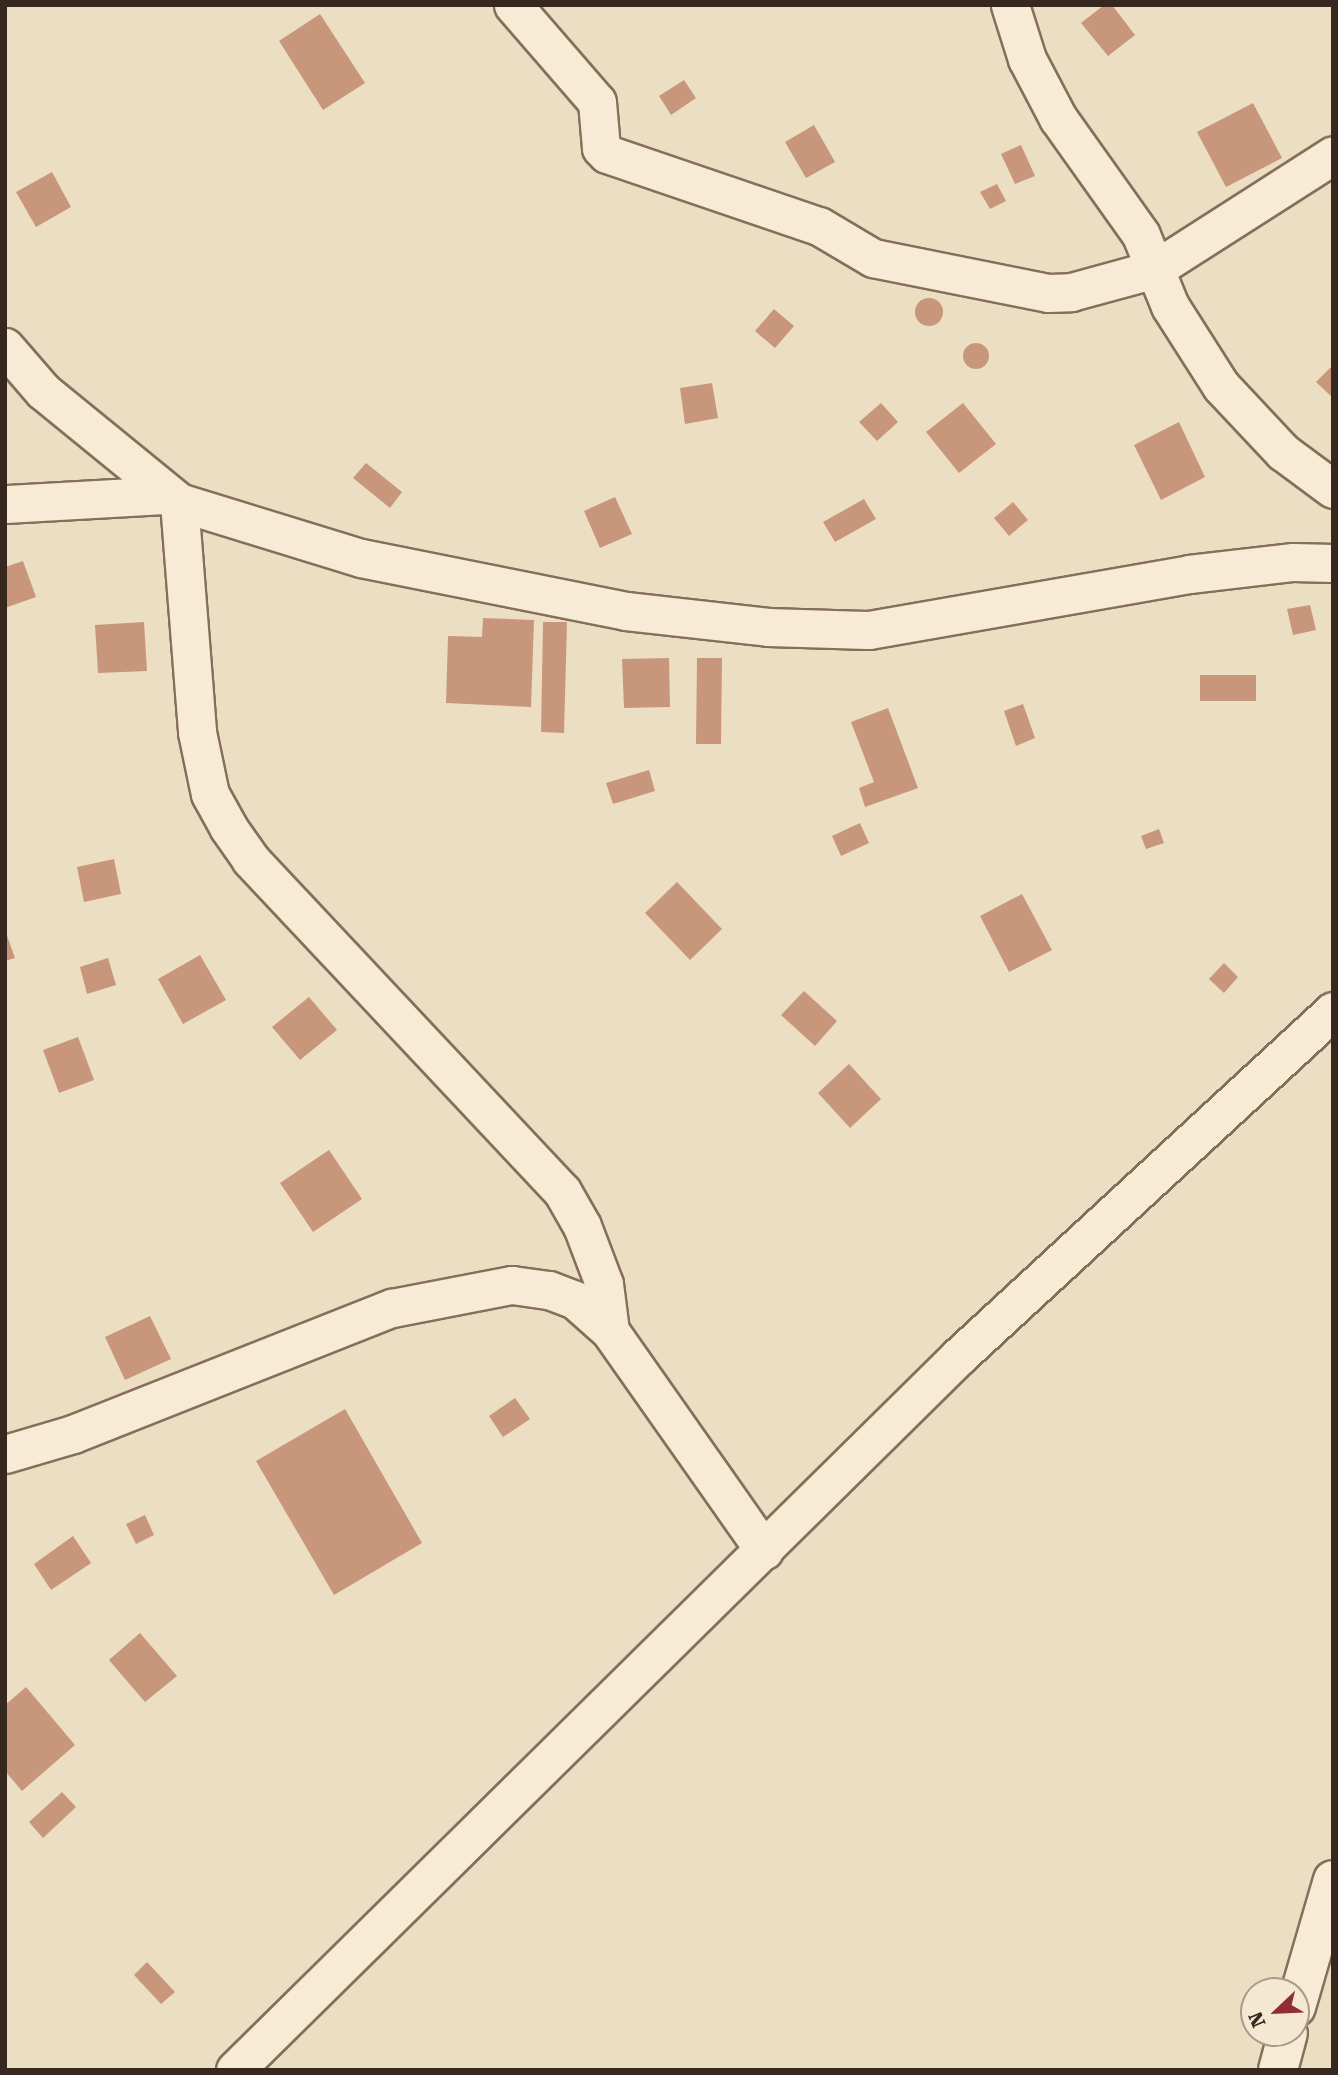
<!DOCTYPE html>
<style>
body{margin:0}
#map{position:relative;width:1338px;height:2075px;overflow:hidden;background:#ecdec3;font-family:"Roboto Serif",serif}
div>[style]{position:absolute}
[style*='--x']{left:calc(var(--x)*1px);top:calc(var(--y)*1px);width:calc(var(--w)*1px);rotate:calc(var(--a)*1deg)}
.building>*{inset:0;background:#c8977b}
.round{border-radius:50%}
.roads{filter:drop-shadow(2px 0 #856f5b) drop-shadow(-2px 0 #856f5b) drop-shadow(0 2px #856f5b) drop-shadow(0 -2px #856f5b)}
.minor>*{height:37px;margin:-18.5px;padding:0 18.5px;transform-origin:18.5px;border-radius:18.5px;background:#f7ebd6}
.tertiary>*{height:38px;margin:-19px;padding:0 19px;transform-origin:19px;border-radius:19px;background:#f7ebd6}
span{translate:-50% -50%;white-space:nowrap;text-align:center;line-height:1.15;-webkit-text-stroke:6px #f4e8d3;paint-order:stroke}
.frame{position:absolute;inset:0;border:7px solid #36281e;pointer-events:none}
.north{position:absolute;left:1240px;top:1977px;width:70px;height:70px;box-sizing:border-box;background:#f4e8d3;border:2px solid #a89b8b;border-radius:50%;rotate:247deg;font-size:19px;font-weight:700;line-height:28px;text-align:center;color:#36281e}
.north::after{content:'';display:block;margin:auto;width:24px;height:32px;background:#912e34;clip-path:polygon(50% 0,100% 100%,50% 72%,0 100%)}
</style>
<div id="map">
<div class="building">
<i style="clip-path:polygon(1104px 5px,1112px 5px,1135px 35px,1108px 56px,1081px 23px)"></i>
<i style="clip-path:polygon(320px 14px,365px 83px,323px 110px,279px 41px)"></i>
<i style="clip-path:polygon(684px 80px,696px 98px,671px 115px,659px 96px)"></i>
<i style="clip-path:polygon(1253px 103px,1282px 158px,1226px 187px,1197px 132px)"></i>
<i style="clip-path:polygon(814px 125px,835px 162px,806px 178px,785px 142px)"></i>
<i style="clip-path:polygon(1021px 145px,1035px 176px,1015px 184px,1001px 154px)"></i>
<i style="clip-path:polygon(52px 172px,71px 207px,36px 227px,16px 192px)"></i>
<i style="clip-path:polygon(997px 184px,1006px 201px,990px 209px,980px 192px)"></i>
<i class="round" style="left:915px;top:298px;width:28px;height:28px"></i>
<i style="clip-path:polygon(774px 309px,794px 326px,775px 348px,755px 331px)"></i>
<i class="round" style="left:963px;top:343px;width:26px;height:26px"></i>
<i style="clip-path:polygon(1333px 365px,1333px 398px,1316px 382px)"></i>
<i style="clip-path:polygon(712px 383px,718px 418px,685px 424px,680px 388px)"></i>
<i style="clip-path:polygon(881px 403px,898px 422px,877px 441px,859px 422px)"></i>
<i style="clip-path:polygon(963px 403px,996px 444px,959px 473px,926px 432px)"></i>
<i style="clip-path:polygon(1179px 422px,1205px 477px,1161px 500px,1134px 445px)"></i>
<i style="clip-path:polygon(366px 463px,402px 492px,390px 508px,353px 478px)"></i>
<i style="clip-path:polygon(615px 497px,632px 534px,600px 548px,584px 511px)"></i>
<i style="clip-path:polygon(864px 499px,876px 519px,835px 542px,823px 522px)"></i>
<i style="clip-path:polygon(1013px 502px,1028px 520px,1009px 536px,994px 518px)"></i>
<i style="clip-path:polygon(23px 561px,36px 597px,5px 608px,5px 567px)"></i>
<i style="clip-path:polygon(1310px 605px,1316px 630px,1293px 635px,1287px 609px)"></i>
<i style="clip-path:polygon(483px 618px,534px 620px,531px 707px,446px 703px,448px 636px,482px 637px)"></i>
<i style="clip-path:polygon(144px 622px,147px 671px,98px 673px,95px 625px)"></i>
<i style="clip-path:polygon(543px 622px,567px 622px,564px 733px,541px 732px)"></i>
<i style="clip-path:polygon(669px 658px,670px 707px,624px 708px,622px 659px)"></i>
<i style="clip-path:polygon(697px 658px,722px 658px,721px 744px,696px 744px)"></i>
<i style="clip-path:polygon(1200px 675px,1256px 675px,1256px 701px,1200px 701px)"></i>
<i style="clip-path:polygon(1023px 704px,1035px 738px,1016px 746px,1004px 711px)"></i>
<i style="clip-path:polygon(888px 708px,918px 788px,865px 807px,859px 788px,874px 782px,851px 722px)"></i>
<i style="clip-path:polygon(649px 770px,655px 791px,613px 804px,606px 783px)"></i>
<i style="clip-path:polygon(860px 823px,869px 843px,841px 856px,832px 836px)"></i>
<i style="clip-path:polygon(1159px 829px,1164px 843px,1146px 849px,1141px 836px)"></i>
<i style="clip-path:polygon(114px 859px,121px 894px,84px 902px,77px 867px)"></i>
<i style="clip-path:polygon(677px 882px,722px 929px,690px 960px,645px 913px)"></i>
<i style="clip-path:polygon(1022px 894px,1052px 950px,1009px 972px,980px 916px)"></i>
<i style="clip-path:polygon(5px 930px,15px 958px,5px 961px)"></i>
<i style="clip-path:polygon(200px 955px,226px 1000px,183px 1024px,158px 979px)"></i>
<i style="clip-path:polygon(108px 958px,116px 985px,87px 994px,80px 967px)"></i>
<i style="clip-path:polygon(1224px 963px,1238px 977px,1224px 993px,1209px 979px)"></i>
<i style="clip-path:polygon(804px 991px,837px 1021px,815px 1046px,781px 1015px)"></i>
<i style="clip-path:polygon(309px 997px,337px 1030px,300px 1060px,272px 1027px)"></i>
<i style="clip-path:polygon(78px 1037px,94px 1080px,59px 1093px,43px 1050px)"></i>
<i style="clip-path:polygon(849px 1064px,881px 1099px,850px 1128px,818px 1093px)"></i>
<i style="clip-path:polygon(329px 1150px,362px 1199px,313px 1232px,280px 1183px)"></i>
<i style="clip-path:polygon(150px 1316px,171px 1359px,125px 1380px,105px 1337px)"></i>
<i style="clip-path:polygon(515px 1398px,530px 1419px,503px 1437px,489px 1416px)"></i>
<i style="clip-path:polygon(345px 1409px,422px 1543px,334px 1595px,256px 1461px)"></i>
<i style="clip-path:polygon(145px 1515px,154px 1535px,136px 1544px,126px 1524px)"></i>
<i style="clip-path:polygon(73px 1536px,91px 1563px,51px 1590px,34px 1564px)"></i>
<i style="clip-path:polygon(140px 1633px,177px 1676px,145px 1702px,109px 1660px)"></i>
<i style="clip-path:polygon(26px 1687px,75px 1745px,22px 1791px,5px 1771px,5px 1705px)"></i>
<i style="clip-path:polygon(62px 1792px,76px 1807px,43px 1838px,29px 1822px)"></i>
<i style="clip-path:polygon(147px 1962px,175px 1992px,161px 2004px,134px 1975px)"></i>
</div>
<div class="roads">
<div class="minor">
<i style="--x:513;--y:5;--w:128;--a:49.1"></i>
<i style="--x:597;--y:102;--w:46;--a:85"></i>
<i style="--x:601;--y:148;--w:8;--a:45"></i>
<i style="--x:607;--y:154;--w:224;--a:18.8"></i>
<i style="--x:819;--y:226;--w:63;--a:30.7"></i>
<i style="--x:873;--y:258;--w:178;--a:11.3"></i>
<i style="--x:1048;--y:293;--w:23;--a:-2"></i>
<i style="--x:1071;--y:292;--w:87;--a:-15.3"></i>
<i style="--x:1155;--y:269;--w:211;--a:-32.6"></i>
<i style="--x:1010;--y:5;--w:57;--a:72.5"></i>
<i style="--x:1027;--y:59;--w:67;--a:62.3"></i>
<i style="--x:1058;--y:118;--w:143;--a:54.6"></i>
<i style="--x:1141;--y:235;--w:77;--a:67.8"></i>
<i style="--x:1170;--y:306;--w:95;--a:57.5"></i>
<i style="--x:1221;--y:386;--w:91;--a:46.8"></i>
<i style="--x:1283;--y:452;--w:62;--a:36.5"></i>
<i style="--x:5;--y:347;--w:58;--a:49.2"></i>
<i style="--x:43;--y:391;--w:176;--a:39.2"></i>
<i style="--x:179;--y:502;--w:190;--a:17.1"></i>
<i style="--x:361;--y:558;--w:270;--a:11.3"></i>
<i style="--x:626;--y:611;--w:143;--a:6.4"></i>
<i style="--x:768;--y:627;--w:101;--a:1.7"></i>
<i style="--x:869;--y:630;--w:325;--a:-9.9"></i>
<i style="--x:1189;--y:574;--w:105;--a:-6.6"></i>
<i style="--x:1293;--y:562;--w:40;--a:1.4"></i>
<i style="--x:179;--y:502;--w:231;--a:85.5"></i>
<i style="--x:197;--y:732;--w:63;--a:78.2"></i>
<i style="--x:210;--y:794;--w:38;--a:61"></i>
<i style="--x:228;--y:827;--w:39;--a:55"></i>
<i style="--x:250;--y:859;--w:456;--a:46.8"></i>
<i style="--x:562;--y:1191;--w:40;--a:60.3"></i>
<i style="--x:582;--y:1226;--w:62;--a:69.2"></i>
<i style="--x:604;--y:1284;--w:47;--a:82.7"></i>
<i style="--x:5;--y:504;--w:163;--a:-3.2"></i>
<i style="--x:5;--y:1454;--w:71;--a:-16.4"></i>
<i style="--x:73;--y:1434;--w:343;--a:-21.6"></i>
<i style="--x:392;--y:1308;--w:122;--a:-10.9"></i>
<i style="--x:512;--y:1285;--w:37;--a:8"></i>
<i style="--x:549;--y:1290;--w:28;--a:21"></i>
<i style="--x:575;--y:1300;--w:47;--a:41.5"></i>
<i style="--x:610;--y:1331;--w:268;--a:54.9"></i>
<i style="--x:235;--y:2070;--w:1017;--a:-44.6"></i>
<i style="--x:959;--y:1356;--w:509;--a:-42.69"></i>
</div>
<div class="tertiary">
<i style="--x:1296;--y:2007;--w:132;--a:-73.8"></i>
<i style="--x:1278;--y:2070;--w:38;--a:-75"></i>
</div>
</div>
<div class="frame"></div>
<div class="north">N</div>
</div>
